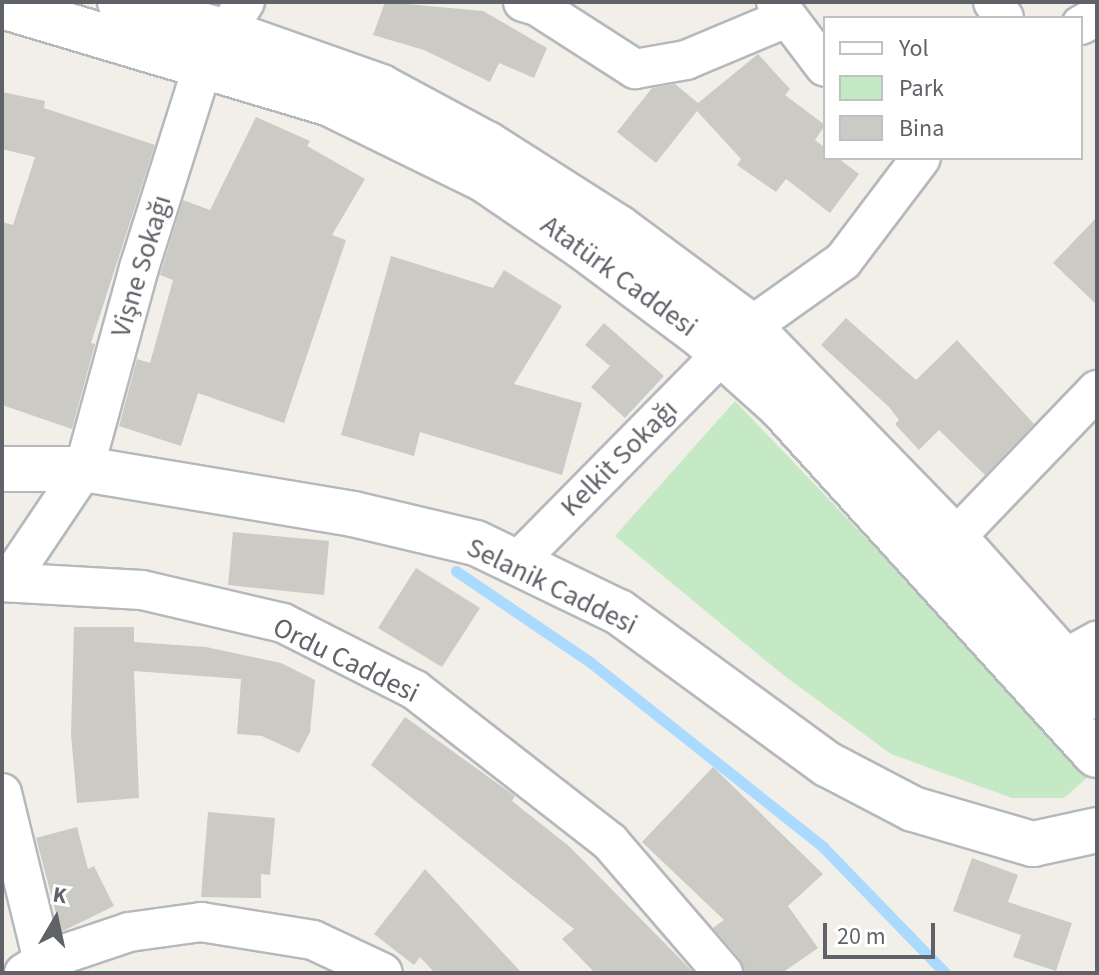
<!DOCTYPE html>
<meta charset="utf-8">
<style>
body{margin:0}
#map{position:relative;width:1099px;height:975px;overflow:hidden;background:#f1efe8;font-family:"Source Sans 3",sans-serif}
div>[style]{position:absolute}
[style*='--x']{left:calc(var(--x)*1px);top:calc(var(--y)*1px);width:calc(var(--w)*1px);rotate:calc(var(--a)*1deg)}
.green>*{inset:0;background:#c5e8c5}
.stream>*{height:11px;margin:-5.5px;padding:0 5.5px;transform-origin:5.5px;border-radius:5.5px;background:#aadaff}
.building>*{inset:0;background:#cccac5}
.roads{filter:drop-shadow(2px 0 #b5b8bc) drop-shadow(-2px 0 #b5b8bc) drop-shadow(0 2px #b5b8bc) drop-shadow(0 -2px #b5b8bc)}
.minor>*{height:38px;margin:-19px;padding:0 19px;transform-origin:19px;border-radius:19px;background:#fff}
.secondary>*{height:44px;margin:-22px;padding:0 22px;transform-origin:22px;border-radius:22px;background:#fff}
span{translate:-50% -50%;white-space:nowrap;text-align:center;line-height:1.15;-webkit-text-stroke:6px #fff;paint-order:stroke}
.street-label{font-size:28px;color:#5f6368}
.frame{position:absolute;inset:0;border:4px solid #5f6368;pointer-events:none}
.legend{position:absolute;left:823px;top:16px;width:260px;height:144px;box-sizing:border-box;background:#fff;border:2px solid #bfc1c3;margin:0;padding:10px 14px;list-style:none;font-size:24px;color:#5f6368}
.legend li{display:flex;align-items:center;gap:16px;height:40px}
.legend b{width:40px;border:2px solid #bfc1c3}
.north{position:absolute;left:16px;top:879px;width:80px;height:80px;-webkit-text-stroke:6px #fff;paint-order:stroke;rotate:9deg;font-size:22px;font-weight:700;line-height:32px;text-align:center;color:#5f6368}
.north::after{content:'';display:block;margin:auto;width:28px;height:36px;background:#5f6368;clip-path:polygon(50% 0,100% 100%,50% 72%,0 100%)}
.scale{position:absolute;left:823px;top:923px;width:112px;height:36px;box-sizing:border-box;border:4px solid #5f6368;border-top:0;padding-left:10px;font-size:24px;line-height:28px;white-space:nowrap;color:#5f6368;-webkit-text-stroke:6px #fff;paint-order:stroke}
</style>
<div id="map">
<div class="green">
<i style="clip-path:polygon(735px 401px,1091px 774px,1064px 798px,1012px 798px,891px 754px,782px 674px,615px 536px)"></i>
</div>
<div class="stream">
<i style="--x:456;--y:571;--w:162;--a:34.2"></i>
<i style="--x:590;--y:662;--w:298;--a:38.4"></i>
<i style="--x:823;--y:847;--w:175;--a:45.9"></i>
</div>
<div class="building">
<i style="clip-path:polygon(385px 2px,483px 11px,547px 48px,534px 78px,499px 63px,490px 82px,424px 50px,373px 35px)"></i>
<i style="clip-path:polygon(758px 54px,790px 89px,785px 95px,825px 125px,815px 140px,825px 148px,825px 158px,838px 158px,859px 174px,830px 213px,786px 179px,776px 192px,737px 165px,741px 159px,697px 111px,656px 163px,617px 132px,652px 88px,675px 84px,698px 103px)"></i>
<i style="clip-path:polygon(2px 92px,45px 101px,44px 108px,155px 145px,91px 343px,95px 344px,72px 429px,2px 405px,2px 222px,13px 225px,35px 157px,2px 149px)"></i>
<i style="clip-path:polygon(256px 117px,310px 141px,307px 146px,365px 179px,332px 235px,346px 240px,284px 423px,198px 393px,181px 446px,119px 426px,137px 359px,150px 363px,173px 280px,160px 275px,183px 200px,210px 210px)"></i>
<i style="clip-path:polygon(1097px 217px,1097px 305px,1053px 263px)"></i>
<i style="clip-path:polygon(391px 256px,493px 288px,504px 270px,562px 306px,514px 384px,582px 403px,562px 475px,420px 432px,414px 456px,341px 435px)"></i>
<i style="clip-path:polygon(846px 318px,916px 380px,957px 340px,1034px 424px,985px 475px,939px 430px,919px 450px,895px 424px,899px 420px,889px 407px,821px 345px)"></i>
<i style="clip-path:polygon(604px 323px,664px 376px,625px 418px,591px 387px,610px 366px,585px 345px)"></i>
<i style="clip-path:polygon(233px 532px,329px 541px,324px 595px,228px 585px)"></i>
<i style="clip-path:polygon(416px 568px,480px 608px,442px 667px,378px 628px)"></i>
<i style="clip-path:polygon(74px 627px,134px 627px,134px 642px,206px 647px,281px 663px,315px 680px,310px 732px,299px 753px,262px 736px,237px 734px,241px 679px,134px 671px,139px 798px,77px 803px,71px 734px)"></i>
<i style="clip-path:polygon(405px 717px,515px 796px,512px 801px,570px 847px,694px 973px,595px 973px,562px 939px,574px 929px,371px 765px)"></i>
<i style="clip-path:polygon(713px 767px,823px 874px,788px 906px,818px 948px,782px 973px,744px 973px,740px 959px,713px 928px,724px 920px,642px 842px)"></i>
<i style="clip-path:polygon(208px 812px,275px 818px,270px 875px,261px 874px,261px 898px,201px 897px)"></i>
<i style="clip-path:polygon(77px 827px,88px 869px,94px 866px,114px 906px,61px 932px,36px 838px)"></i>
<i style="clip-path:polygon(972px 858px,1018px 875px,1008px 902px,1072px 923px,1056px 971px,1013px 957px,1021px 935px,953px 911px)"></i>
<i style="clip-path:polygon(425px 869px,522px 973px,435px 973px,420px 957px,414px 965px,374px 934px)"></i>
</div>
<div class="roads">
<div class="minor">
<i style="--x:523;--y:2;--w:15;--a:16"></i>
<i style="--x:537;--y:6;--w:117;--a:32.7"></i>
<i style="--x:635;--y:69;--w:52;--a:-10"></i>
<i style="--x:686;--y:60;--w:108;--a:-22.8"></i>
<i style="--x:776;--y:2;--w:81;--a:53"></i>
<i style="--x:993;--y:2;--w:19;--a:55"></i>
<i style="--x:1081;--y:25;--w:18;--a:-29"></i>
<i style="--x:226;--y:32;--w:36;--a:-58"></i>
<i style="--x:750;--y:327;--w:114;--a:-35.4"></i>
<i style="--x:843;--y:261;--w:129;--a:-52.9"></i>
<i style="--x:955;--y:538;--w:205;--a:-46.2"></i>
<i style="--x:516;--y:563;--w:293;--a:-45.4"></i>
<i style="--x:2;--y:582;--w:140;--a:3.3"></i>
<i style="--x:142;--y:590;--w:145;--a:13.2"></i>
<i style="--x:283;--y:623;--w:148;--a:26.9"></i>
<i style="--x:415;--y:690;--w:247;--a:37.9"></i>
<i style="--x:610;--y:842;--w:173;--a:49.2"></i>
<i style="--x:8;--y:582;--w:136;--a:-56.1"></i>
<i style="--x:84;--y:469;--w:208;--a:-74.7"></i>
<i style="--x:139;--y:268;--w:213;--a:-72.5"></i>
<i style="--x:1064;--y:659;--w:38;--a:-29"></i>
<i style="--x:2;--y:793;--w:173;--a:76.3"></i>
<i style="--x:43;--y:961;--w:14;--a:60"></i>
<i style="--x:24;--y:973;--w:22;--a:-32"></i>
<i style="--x:43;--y:961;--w:91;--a:-18.6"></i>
<i style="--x:129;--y:932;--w:73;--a:-7.9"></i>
<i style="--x:201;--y:922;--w:113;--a:9.1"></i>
<i style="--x:313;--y:940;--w:77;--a:25.2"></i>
</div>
<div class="secondary">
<i style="--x:120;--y:2;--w:110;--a:15.8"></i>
<i style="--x:226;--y:32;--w:164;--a:19.5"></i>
<i style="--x:381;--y:87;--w:120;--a:28.3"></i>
<i style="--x:487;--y:144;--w:156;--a:32.5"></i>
<i style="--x:619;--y:228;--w:154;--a:36.6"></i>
<i style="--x:743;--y:320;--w:304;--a:45.8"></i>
<i style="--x:955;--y:538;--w:213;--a:48.2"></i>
<i style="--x:2;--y:6;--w:342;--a:16.6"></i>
<i style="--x:330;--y:104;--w:173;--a:26.1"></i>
<i style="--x:485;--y:180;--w:119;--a:34.4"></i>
<i style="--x:583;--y:247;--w:149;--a:36.8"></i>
<i style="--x:702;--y:336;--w:105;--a:41.9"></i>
<i style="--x:780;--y:406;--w:471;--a:47.8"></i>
<i style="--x:2;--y:469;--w:82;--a:0"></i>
<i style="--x:84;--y:469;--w:273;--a:9.5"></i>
<i style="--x:353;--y:514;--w:126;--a:13.3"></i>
<i style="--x:476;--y:543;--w:159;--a:25.8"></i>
<i style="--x:619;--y:612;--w:258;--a:36.2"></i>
<i style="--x:827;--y:764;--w:97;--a:27.6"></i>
<i style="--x:913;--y:809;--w:125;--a:16.3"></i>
<i style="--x:1033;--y:844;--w:66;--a:-12.3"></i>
</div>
</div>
<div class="street-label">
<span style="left:141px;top:266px;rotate:-73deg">Vişne Sokağı</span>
<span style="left:619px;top:276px;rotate:36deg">Atatürk Caddesi</span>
<span style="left:619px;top:458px;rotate:-45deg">Kelkit Sokağı</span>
<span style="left:552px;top:586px;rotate:26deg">Selanik Caddesi</span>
<span style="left:346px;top:660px;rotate:26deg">Ordu Caddesi</span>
</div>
<div class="frame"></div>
<ul class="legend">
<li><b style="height:10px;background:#fff"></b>Yol</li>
<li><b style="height:22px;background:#c5e8c5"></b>Park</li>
<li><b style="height:22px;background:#cccac5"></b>Bina</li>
</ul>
<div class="north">K</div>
<div class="scale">20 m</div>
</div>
